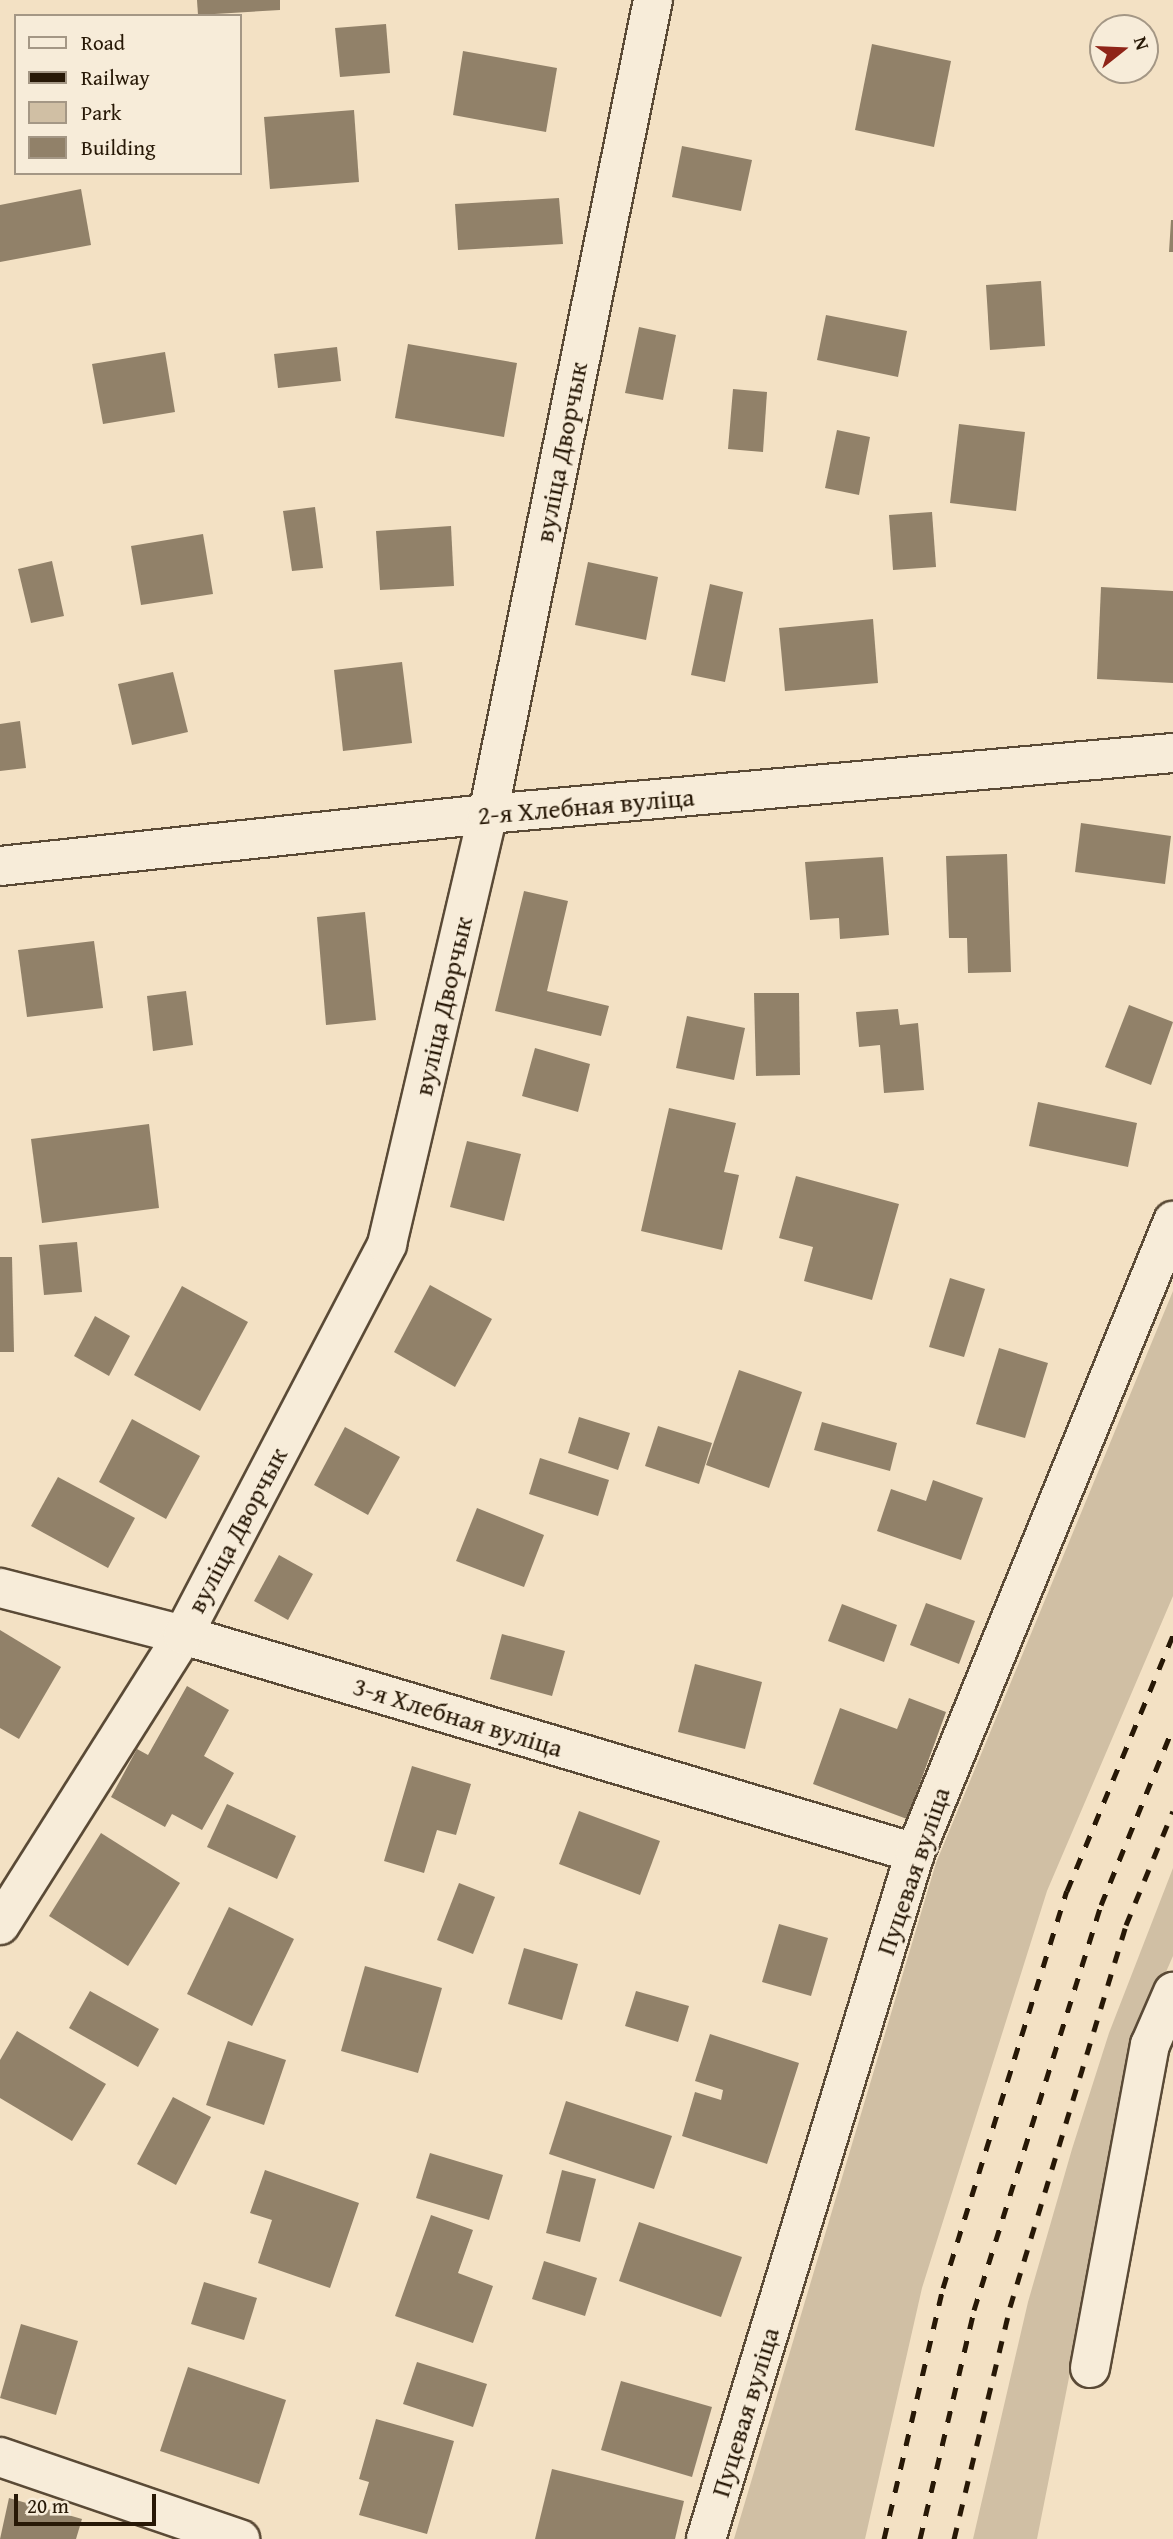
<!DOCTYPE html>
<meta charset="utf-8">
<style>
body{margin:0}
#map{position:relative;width:1173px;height:2539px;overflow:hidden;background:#f3e1c4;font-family:"Gentium Book Plus",serif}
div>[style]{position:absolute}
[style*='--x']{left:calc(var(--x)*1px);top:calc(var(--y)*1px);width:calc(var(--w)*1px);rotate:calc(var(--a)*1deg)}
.green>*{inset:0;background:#d0bfa4}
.building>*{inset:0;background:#918169}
.roads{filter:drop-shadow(2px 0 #5a4a36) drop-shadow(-2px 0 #5a4a36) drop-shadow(0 2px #5a4a36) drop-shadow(0 -2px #5a4a36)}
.minor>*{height:38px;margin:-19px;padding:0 19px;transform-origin:19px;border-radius:19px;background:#f7ecd9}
.rail>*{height:5px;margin-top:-2.5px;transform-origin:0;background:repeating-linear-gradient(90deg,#271806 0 12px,transparent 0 24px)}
span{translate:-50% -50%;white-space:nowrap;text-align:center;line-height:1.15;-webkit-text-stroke:5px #f7ecd9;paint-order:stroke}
.street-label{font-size:26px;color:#271806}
.legend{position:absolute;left:14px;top:14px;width:228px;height:161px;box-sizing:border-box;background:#f7ecd9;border:2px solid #a49785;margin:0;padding:9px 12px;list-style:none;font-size:21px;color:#271806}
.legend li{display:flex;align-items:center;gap:14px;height:35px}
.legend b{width:35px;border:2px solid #a49785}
.north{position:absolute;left:1089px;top:14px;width:70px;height:70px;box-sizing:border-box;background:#f7ecd9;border:2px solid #a49785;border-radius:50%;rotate:72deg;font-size:19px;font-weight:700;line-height:28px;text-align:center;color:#271806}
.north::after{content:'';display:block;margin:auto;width:24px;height:32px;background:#8f2418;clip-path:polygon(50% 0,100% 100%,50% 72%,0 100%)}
.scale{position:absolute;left:14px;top:2494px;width:142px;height:32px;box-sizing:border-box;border:4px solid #271806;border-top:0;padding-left:9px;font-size:21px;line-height:24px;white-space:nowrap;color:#271806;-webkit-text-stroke:5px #f7ecd9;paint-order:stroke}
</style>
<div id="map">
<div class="green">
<i style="clip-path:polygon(1173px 1291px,1173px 1596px,1047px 1891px,922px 2288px,865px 2539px,734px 2539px,936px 1863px)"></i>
<i style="clip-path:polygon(1173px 1868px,1173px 1956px,1136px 2040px,1037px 2539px,973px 2539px,1028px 2302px,1072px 2149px,1109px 2033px)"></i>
</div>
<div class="building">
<i style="clip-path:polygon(197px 0,280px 0,280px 10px,198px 15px)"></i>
<i style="clip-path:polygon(386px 24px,390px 73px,340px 77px,335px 28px)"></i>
<i style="clip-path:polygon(872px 44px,951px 61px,934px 147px,855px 130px)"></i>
<i style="clip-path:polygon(463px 51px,557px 68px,546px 132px,453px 115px)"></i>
<i style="clip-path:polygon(354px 110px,359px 182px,270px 189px,264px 117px)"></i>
<i style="clip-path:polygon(682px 146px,752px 160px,741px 211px,672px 197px)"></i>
<i style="clip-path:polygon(81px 189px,91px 245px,0 262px,0 205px)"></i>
<i style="clip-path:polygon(559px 198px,563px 244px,458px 250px,455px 204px)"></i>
<i style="clip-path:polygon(1171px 220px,1173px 220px,1173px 252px,1169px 252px)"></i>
<i style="clip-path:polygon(1041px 281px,1045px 346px,990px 350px,986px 285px)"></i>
<i style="clip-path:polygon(826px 315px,907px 331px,898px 377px,817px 360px)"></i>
<i style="clip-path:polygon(639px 327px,676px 335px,663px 400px,625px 393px)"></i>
<i style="clip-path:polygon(408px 344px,517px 363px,504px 437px,395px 418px)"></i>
<i style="clip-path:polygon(337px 347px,341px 381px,278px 388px,274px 354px)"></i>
<i style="clip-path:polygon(165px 352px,175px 412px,103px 424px,92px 364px)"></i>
<i style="clip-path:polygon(733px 389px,767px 392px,763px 452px,728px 449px)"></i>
<i style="clip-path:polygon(959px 424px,1025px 432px,1016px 511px,950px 503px)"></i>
<i style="clip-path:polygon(837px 430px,870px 437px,859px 495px,825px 488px)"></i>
<i style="clip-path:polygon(315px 507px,323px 568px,292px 571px,283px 511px)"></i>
<i style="clip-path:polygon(932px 512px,936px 567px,893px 570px,889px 515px)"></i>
<i style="clip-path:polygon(451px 526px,454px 586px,380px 590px,376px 531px)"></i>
<i style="clip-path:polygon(203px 534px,213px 594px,141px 605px,131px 546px)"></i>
<i style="clip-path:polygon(52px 561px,64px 616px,31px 623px,18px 569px)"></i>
<i style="clip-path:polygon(588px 562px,658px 577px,646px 640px,575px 625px)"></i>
<i style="clip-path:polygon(710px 584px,743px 592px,725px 682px,691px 675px)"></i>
<i style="clip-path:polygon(1101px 587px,1173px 591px,1173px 683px,1097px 679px)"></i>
<i style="clip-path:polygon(873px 619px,878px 683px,785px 691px,779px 628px)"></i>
<i style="clip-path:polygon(402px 662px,412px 743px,343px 751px,334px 670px)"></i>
<i style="clip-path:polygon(173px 672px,188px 732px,132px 745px,118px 684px)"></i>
<i style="clip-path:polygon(20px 721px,26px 768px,0 771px,0 724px)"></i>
<i style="clip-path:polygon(1081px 823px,1171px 836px,1165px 884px,1075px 872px)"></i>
<i style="clip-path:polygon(1007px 854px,1011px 972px,968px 973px,967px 938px,949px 938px,946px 856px)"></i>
<i style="clip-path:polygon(883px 857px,889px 935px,840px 939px,839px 918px,810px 920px,805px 862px)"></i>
<i style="clip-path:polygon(524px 891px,568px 901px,547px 991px,609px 1006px,601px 1036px,495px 1011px)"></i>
<i style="clip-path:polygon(365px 912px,376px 1020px,326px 1025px,317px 917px)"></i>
<i style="clip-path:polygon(94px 941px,103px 1008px,27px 1017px,18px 950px)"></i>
<i style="clip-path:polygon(186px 991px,193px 1045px,153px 1051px,147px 996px)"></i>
<i style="clip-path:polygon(754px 993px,799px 993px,800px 1075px,756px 1076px)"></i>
<i style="clip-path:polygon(1129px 1005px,1173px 1022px,1151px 1085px,1105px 1067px)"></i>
<i style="clip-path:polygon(898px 1009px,900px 1025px,918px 1023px,924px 1090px,884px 1093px,880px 1045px,859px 1047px,856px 1012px)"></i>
<i style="clip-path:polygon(687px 1016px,745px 1028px,734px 1080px,676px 1068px)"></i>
<i style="clip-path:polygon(535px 1048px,590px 1064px,578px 1112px,522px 1096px)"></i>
<i style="clip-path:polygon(1038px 1102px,1137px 1123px,1128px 1167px,1029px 1146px)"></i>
<i style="clip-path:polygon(669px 1108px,736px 1123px,724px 1172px,739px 1175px,722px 1250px,641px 1231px)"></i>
<i style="clip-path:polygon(149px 1124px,159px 1208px,42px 1223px,31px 1139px)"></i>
<i style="clip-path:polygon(467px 1141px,521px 1154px,504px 1221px,450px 1207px)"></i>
<i style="clip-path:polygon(796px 1176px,899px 1204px,872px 1300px,804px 1281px,813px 1247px,779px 1238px)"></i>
<i style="clip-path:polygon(77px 1242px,82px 1292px,44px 1295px,39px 1245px)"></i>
<i style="clip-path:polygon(0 1257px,12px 1257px,14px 1352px,0 1352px)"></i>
<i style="clip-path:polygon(950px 1278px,985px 1289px,964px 1357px,929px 1347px)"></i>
<i style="clip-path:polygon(430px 1285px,492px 1319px,455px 1387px,394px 1352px)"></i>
<i style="clip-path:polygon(182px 1286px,248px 1322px,200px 1411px,134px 1375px)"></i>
<i style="clip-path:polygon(95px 1316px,130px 1336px,109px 1376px,74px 1356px)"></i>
<i style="clip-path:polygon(999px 1348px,1048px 1363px,1025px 1438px,976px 1424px)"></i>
<i style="clip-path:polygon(739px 1370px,802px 1392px,769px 1488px,706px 1465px)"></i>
<i style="clip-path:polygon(579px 1417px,630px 1433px,618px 1470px,568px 1453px)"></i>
<i style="clip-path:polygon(132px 1419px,200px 1456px,166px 1519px,99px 1482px)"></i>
<i style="clip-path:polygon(822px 1422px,897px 1443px,890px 1471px,814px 1450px)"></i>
<i style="clip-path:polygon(658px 1426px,712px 1443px,699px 1484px,645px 1466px)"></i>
<i style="clip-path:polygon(345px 1427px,400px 1457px,368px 1515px,314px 1485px)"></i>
<i style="clip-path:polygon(540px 1458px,609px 1480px,598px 1516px,529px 1494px)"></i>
<i style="clip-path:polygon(58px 1477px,135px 1518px,108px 1568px,31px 1526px)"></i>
<i style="clip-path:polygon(933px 1480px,983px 1498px,961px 1560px,877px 1531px,891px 1489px,926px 1501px)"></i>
<i style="clip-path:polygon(477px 1508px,544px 1535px,524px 1587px,456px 1561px)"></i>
<i style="clip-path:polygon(279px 1555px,313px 1574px,288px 1620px,254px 1601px)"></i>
<i style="clip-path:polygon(926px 1603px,975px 1621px,959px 1664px,910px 1645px)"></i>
<i style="clip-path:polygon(842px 1604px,897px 1625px,884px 1662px,828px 1641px)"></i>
<i style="clip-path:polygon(0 1630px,61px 1667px,19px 1739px,0 1728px)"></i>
<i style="clip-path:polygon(502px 1634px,565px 1651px,552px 1696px,490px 1679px)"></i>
<i style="clip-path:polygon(695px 1664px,762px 1682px,745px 1749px,678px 1732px)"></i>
<i style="clip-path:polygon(187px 1686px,229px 1710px,204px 1756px,234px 1773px,202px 1830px,172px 1814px,165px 1827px,111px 1797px,137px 1749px,148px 1755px)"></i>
<i style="clip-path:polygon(909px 1698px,946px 1712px,907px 1819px,813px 1784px,840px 1708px,897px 1729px)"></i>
<i style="clip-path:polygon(412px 1766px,471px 1784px,456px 1835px,437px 1830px,424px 1873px,384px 1861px)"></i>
<i style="clip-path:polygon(227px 1804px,296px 1836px,277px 1879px,207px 1847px)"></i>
<i style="clip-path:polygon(579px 1811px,660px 1841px,640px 1895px,559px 1864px)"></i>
<i style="clip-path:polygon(101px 1833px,180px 1883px,128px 1966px,49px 1916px)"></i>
<i style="clip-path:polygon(459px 1883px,495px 1897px,473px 1954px,437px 1940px)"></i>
<i style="clip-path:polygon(229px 1907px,294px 1939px,252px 2026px,187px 1994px)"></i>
<i style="clip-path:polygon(779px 1924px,828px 1938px,811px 1996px,762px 1982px)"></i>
<i style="clip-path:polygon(524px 1948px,578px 1964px,562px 2020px,508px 2004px)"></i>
<i style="clip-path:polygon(365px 1966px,442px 1988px,418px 2073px,341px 2051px)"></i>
<i style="clip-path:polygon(90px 1991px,159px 2029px,138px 2067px,69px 2028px)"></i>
<i style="clip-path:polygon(636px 1991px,689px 2006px,678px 2042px,625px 2026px)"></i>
<i style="clip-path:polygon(17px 2031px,106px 2084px,72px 2141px,0 2098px,0 2060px)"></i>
<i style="clip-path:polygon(710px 2034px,799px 2063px,767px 2164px,682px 2136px,695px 2092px,721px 2100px,723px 2090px,695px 2081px)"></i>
<i style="clip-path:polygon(228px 2041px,286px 2060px,264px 2125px,206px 2105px)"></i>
<i style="clip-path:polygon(173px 2097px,211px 2117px,176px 2185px,137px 2164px)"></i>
<i style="clip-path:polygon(566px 2101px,672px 2136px,654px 2189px,549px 2154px)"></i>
<i style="clip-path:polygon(430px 2153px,503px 2175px,489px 2220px,416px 2198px)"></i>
<i style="clip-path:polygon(265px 2170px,359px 2203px,330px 2288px,258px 2263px,272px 2220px,250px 2213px)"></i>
<i style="clip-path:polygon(562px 2170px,596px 2179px,580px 2242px,546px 2233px)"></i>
<i style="clip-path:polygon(431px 2215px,473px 2230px,458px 2273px,493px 2286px,473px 2343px,395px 2316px)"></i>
<i style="clip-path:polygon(639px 2222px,742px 2257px,721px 2317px,619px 2281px)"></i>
<i style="clip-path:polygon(544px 2261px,597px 2278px,585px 2316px,532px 2299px)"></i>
<i style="clip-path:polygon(204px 2282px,257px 2298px,244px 2340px,191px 2324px)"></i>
<i style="clip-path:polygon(21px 2324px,78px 2341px,56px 2415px,0 2398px)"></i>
<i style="clip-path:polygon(417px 2362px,487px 2384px,473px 2427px,403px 2404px)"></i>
<i style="clip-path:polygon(188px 2367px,286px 2400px,259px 2484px,160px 2451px)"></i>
<i style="clip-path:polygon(621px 2381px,712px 2407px,692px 2477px,601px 2450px)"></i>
<i style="clip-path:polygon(376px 2419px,454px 2441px,427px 2534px,359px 2515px,369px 2482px,359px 2479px)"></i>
<i style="clip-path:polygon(552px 2469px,684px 2501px,675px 2539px,535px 2539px)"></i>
<i style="clip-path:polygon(9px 2498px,82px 2519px,76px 2539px,0 2539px)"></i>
</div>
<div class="roads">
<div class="minor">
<i style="--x:0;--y:866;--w:491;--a:-6.1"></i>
<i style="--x:488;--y:814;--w:688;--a:-5.09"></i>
<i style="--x:0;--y:1588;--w:189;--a:14.4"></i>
<i style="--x:183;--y:1635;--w:764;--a:16.58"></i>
<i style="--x:0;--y:1925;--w:343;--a:-57.7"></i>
<i style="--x:183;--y:1635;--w:441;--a:-62.4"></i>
<i style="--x:387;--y:1244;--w:442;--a:-76.8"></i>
<i style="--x:488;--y:814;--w:831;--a:-78.54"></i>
<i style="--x:1090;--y:2368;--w:329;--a:-79.5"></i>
<i style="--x:1150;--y:2045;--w:58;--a:-66.5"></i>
<i style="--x:0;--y:2457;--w:254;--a:18.9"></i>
<i style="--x:706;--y:2539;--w:717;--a:-73.06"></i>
<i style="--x:915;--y:1853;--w:683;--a:-67.79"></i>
</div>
</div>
<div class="rail">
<i style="--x:884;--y:2539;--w:258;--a:-76.8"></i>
<i style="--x:943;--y:2288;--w:416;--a:-72.7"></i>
<i style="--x:1067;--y:1891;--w:277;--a:-67.5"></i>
<i style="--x:920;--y:2539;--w:235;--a:-76.7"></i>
<i style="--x:974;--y:2310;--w:424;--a:-72.6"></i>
<i style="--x:1101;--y:1905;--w:191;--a:-67.9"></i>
<i style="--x:954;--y:2539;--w:239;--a:-76.4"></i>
<i style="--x:1010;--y:2307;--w:399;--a:-73.1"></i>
<i style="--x:1126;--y:1925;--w:123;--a:-67.6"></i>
</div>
<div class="street-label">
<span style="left:561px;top:452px;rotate:-79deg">вуліца Дворчык</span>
<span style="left:586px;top:806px;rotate:-5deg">2-я Хлебная вуліца</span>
<span style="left:443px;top:1006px;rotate:-77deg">вуліца Дворчык</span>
<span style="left:237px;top:1530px;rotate:-62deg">вуліца Дворчык</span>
<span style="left:458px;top:1717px;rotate:17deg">3-я Хлебная вуліца</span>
<span style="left:913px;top:1871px;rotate:-71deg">Пуцевая вуліца</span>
<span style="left:745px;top:2412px;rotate:-73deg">Пуцевая вуліца</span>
</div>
<ul class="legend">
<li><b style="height:9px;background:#f7ecd9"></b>Road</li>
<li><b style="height:9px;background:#271806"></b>Railway</li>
<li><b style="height:19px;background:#d0bfa4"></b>Park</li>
<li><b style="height:19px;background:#918169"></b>Building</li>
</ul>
<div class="north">N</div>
<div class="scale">20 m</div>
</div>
